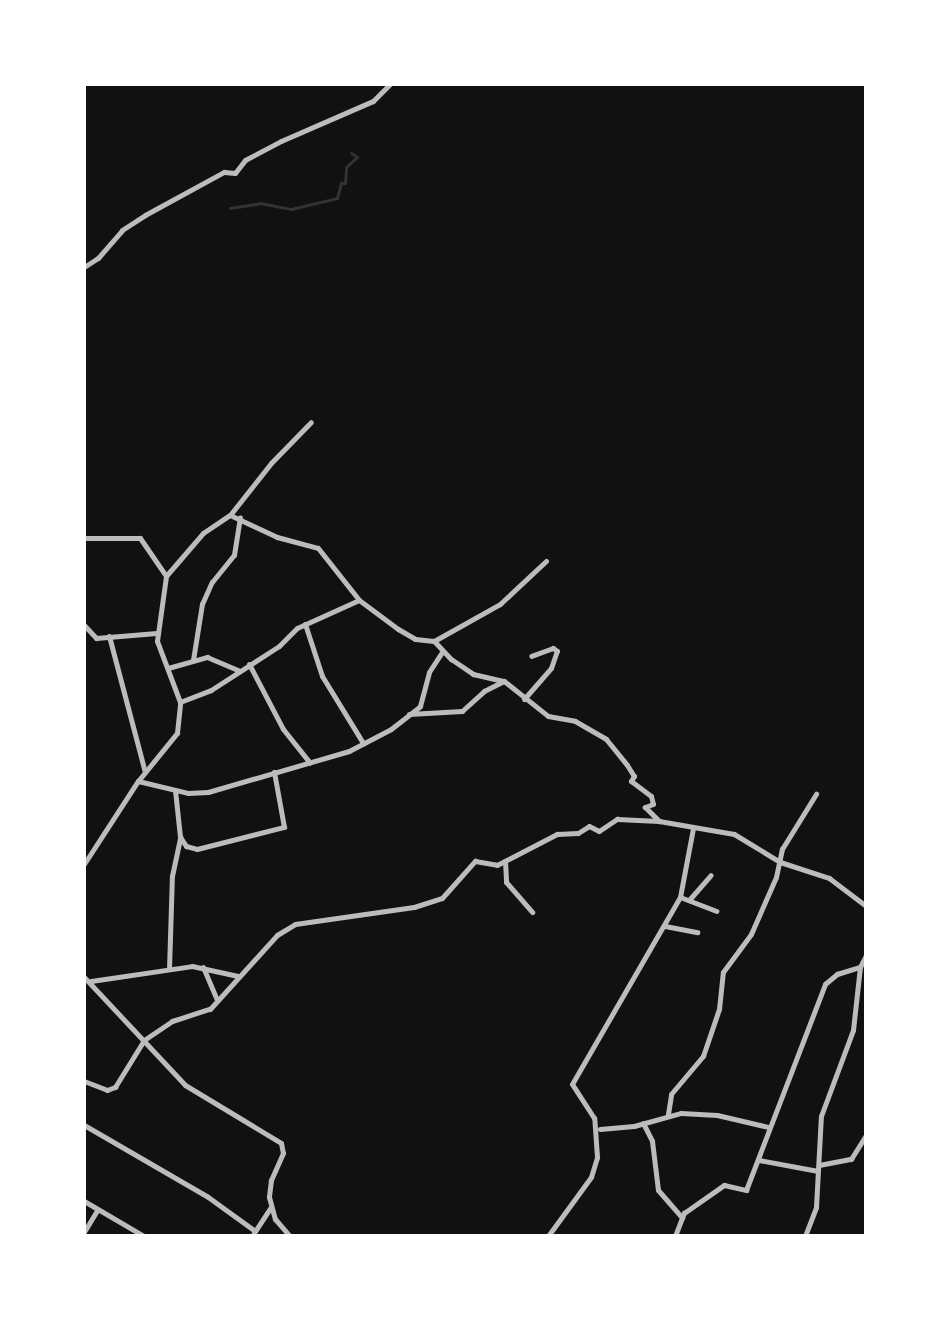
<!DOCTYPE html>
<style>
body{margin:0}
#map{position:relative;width:950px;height:1320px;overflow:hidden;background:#111;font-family:Mulish,sans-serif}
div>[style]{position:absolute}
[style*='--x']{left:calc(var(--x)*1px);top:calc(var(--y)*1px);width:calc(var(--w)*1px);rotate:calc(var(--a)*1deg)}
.stream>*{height:3px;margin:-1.5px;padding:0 1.5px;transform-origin:1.5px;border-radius:1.5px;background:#333}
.minor>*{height:5px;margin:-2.5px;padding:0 2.5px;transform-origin:2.5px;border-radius:2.5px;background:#bcbcbc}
span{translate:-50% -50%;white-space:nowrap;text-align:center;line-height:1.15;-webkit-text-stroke:4.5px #fff;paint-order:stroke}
.frame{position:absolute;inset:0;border:86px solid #fff;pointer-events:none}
</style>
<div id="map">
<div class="stream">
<i style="--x:230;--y:208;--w:30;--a:-9"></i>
<i style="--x:260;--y:203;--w:32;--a:11"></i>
<i style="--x:291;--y:209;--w:47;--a:-13.4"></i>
<i style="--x:337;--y:198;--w:16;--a:-75"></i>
<i style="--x:341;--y:183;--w:4;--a:0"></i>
<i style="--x:345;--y:183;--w:16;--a:-86"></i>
<i style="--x:346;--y:167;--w:15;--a:-42"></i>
<i style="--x:357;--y:157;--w:7;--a:-146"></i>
</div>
<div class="minor">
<i style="--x:84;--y:267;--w:17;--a:-33"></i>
<i style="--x:98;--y:258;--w:37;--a:-49"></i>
<i style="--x:122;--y:230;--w:27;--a:-33"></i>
<i style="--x:145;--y:215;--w:90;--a:-28.6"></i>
<i style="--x:224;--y:172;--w:11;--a:5"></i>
<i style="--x:235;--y:173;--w:16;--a:-52"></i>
<i style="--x:245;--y:160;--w:41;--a:-27.8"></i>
<i style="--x:281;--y:141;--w:100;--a:-23.5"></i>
<i style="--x:373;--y:101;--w:24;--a:-45"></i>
<i style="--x:230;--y:515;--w:66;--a:-51.7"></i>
<i style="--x:271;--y:463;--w:57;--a:-45.7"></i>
<i style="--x:84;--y:538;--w:56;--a:0"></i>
<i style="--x:140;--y:538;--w:46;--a:55.6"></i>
<i style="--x:305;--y:624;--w:55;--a:71.9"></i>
<i style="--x:322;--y:676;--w:79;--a:58.5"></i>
<i style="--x:84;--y:625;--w:18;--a:47"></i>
<i style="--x:96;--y:638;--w:61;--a:-4.7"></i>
<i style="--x:109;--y:636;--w:141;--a:75.2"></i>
<i style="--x:434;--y:641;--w:76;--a:-29.3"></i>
<i style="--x:500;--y:604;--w:63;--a:-43.1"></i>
<i style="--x:193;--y:660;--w:57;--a:-80.9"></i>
<i style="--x:202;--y:604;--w:24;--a:-66"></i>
<i style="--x:212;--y:582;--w:35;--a:-51"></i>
<i style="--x:234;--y:555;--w:38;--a:-81"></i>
<i style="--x:249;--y:664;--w:73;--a:62.4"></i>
<i style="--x:283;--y:729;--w:43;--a:51.5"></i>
<i style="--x:168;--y:668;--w:41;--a:-15.8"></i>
<i style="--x:207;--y:657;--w:34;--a:23"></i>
<i style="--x:524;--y:699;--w:41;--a:-48.9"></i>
<i style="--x:551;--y:668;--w:18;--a:-71"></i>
<i style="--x:557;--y:651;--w:5;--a:-143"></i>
<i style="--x:553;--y:648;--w:23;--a:160"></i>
<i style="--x:180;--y:702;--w:33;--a:-21"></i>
<i style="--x:211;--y:690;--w:81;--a:-32.9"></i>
<i style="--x:279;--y:646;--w:25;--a:-45"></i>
<i style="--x:297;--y:628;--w:68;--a:-24.3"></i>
<i style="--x:409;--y:714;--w:53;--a:-3.2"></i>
<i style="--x:462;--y:711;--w:30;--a:-42"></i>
<i style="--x:484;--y:691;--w:20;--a:-27"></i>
<i style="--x:138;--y:781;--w:51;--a:13.5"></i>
<i style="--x:188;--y:793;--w:20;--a:-3"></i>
<i style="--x:208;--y:792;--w:147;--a:-16.2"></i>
<i style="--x:349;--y:751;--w:47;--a:-27.6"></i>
<i style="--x:391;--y:729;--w:37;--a:-38"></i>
<i style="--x:420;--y:706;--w:35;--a:-75"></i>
<i style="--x:429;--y:672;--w:24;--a:-57"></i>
<i style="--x:175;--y:790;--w:47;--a:83.9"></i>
<i style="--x:180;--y:837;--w:11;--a:56"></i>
<i style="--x:186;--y:846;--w:11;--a:15"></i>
<i style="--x:197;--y:849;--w:90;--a:-14.2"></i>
<i style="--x:284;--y:827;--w:56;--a:-100.3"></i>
<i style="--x:505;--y:861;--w:21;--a:87"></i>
<i style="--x:506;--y:882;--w:40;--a:49"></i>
<i style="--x:84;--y:864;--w:99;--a:-57"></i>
<i style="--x:138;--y:781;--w:62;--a:-50.9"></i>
<i style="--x:177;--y:733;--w:31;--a:-84"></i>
<i style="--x:180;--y:702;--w:65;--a:-110.7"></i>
<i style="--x:157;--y:641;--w:66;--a:-82.1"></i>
<i style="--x:166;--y:576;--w:57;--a:-49.3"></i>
<i style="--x:203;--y:533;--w:32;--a:-34"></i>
<i style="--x:230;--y:515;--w:52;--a:25.1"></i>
<i style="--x:277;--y:537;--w:42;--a:15"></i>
<i style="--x:318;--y:548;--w:66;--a:51.7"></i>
<i style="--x:359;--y:600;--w:49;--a:36.6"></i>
<i style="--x:398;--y:629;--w:20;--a:30"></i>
<i style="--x:415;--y:639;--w:19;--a:6"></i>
<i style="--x:434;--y:641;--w:25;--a:47"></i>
<i style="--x:451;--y:659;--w:27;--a:34"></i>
<i style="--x:473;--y:674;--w:32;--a:13"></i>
<i style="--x:504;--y:681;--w:56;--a:38.5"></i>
<i style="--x:548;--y:716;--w:27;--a:10"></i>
<i style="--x:575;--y:721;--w:36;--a:30"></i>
<i style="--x:606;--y:739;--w:33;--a:51"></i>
<i style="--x:627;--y:765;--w:13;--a:58"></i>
<i style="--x:634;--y:776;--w:6;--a:121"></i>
<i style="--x:631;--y:781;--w:25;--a:37"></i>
<i style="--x:651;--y:796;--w:8;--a:76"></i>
<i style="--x:653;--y:804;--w:9;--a:159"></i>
<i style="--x:645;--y:807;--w:20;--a:45"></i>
<i style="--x:659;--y:821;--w:76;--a:9.8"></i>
<i style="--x:734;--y:834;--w:54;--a:31.3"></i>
<i style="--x:780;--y:862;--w:52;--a:18.1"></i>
<i style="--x:829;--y:878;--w:46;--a:37.1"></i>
<i style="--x:680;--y:897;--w:39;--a:21"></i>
<i style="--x:689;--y:900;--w:33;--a:-49"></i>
<i style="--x:665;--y:926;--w:33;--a:11"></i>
<i style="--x:203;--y:967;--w:36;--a:67"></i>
<i style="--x:169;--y:969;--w:93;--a:-88.2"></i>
<i style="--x:172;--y:876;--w:40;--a:-78"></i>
<i style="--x:84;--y:977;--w:148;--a:46.9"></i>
<i style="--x:185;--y:1085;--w:112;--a:31.1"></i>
<i style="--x:281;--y:1143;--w:10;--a:79"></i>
<i style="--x:283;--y:1153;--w:30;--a:114"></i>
<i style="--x:271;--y:1180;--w:17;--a:97"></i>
<i style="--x:269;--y:1197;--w:23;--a:75"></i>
<i style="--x:275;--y:1219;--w:23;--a:49"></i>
<i style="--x:91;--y:981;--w:102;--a:-8.4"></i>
<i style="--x:192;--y:966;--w:47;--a:12.3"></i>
<i style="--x:84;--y:1081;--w:25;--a:21"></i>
<i style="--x:107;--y:1090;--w:9;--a:-21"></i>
<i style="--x:115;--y:1087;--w:55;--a:-58.3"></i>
<i style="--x:144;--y:1040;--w:34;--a:-34"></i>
<i style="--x:172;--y:1021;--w:40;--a:-18"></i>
<i style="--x:210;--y:1009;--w:100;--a:-47.8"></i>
<i style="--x:277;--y:935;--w:21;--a:-31"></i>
<i style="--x:295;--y:924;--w:120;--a:-8.1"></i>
<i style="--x:414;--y:907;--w:29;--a:-18"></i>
<i style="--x:442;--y:898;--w:50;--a:-48.3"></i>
<i style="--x:475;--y:861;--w:22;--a:10"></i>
<i style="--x:497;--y:865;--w:68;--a:-27.3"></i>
<i style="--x:557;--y:834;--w:21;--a:-3"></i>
<i style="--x:578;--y:833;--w:13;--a:-32"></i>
<i style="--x:589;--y:826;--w:11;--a:27"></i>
<i style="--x:599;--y:831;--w:22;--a:-34"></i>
<i style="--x:617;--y:819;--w:42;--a:2.7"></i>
<i style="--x:668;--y:1114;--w:20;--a:-81"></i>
<i style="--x:671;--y:1094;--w:50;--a:-49.9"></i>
<i style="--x:703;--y:1056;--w:50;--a:-71.2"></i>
<i style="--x:719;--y:1009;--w:37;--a:-84"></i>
<i style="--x:723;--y:972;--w:47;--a:-53.6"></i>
<i style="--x:751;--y:934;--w:62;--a:-66.3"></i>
<i style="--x:776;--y:877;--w:29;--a:-78"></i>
<i style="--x:782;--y:849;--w:65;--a:-58.3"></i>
<i style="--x:643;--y:1123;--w:20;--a:63"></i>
<i style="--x:652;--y:1141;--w:49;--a:83"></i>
<i style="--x:658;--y:1190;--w:37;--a:49"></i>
<i style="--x:84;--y:1125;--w:143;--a:30.1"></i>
<i style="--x:208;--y:1197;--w:58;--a:35.9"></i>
<i style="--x:600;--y:1129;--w:34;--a:-5"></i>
<i style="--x:634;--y:1126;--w:49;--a:-15.5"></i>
<i style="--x:681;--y:1113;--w:36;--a:3"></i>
<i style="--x:717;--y:1115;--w:52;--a:13.2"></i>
<i style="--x:759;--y:1160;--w:60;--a:10.6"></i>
<i style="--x:819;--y:1165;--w:33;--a:-11"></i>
<i style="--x:851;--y:1159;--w:28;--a:-58"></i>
<i style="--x:84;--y:1201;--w:69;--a:30.3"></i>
<i style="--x:84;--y:1232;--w:26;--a:-59"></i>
<i style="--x:252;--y:1236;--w:33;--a:-57"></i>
<i style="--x:548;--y:1236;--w:73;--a:-53.9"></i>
<i style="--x:591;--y:1177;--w:21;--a:-73"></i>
<i style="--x:597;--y:1157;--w:39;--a:-94"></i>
<i style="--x:594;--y:1118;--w:40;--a:-122.9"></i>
<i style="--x:572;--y:1084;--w:216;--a:-60"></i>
<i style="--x:680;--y:897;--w:70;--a:-79.3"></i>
<i style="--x:675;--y:1236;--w:25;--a:-69"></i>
<i style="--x:684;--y:1213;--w:49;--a:-35"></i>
<i style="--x:724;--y:1185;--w:23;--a:13"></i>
<i style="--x:746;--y:1190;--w:221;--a:-69"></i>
<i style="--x:825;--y:984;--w:16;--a:-40"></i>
<i style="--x:837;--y:974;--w:24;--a:-17"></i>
<i style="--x:805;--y:1236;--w:31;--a:-69"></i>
<i style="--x:816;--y:1207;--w:91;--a:-86.9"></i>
<i style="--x:821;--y:1116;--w:92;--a:-69.6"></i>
<i style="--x:853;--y:1030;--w:63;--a:-83.7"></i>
<i style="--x:860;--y:967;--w:13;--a:-63"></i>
</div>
<div class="frame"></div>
</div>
